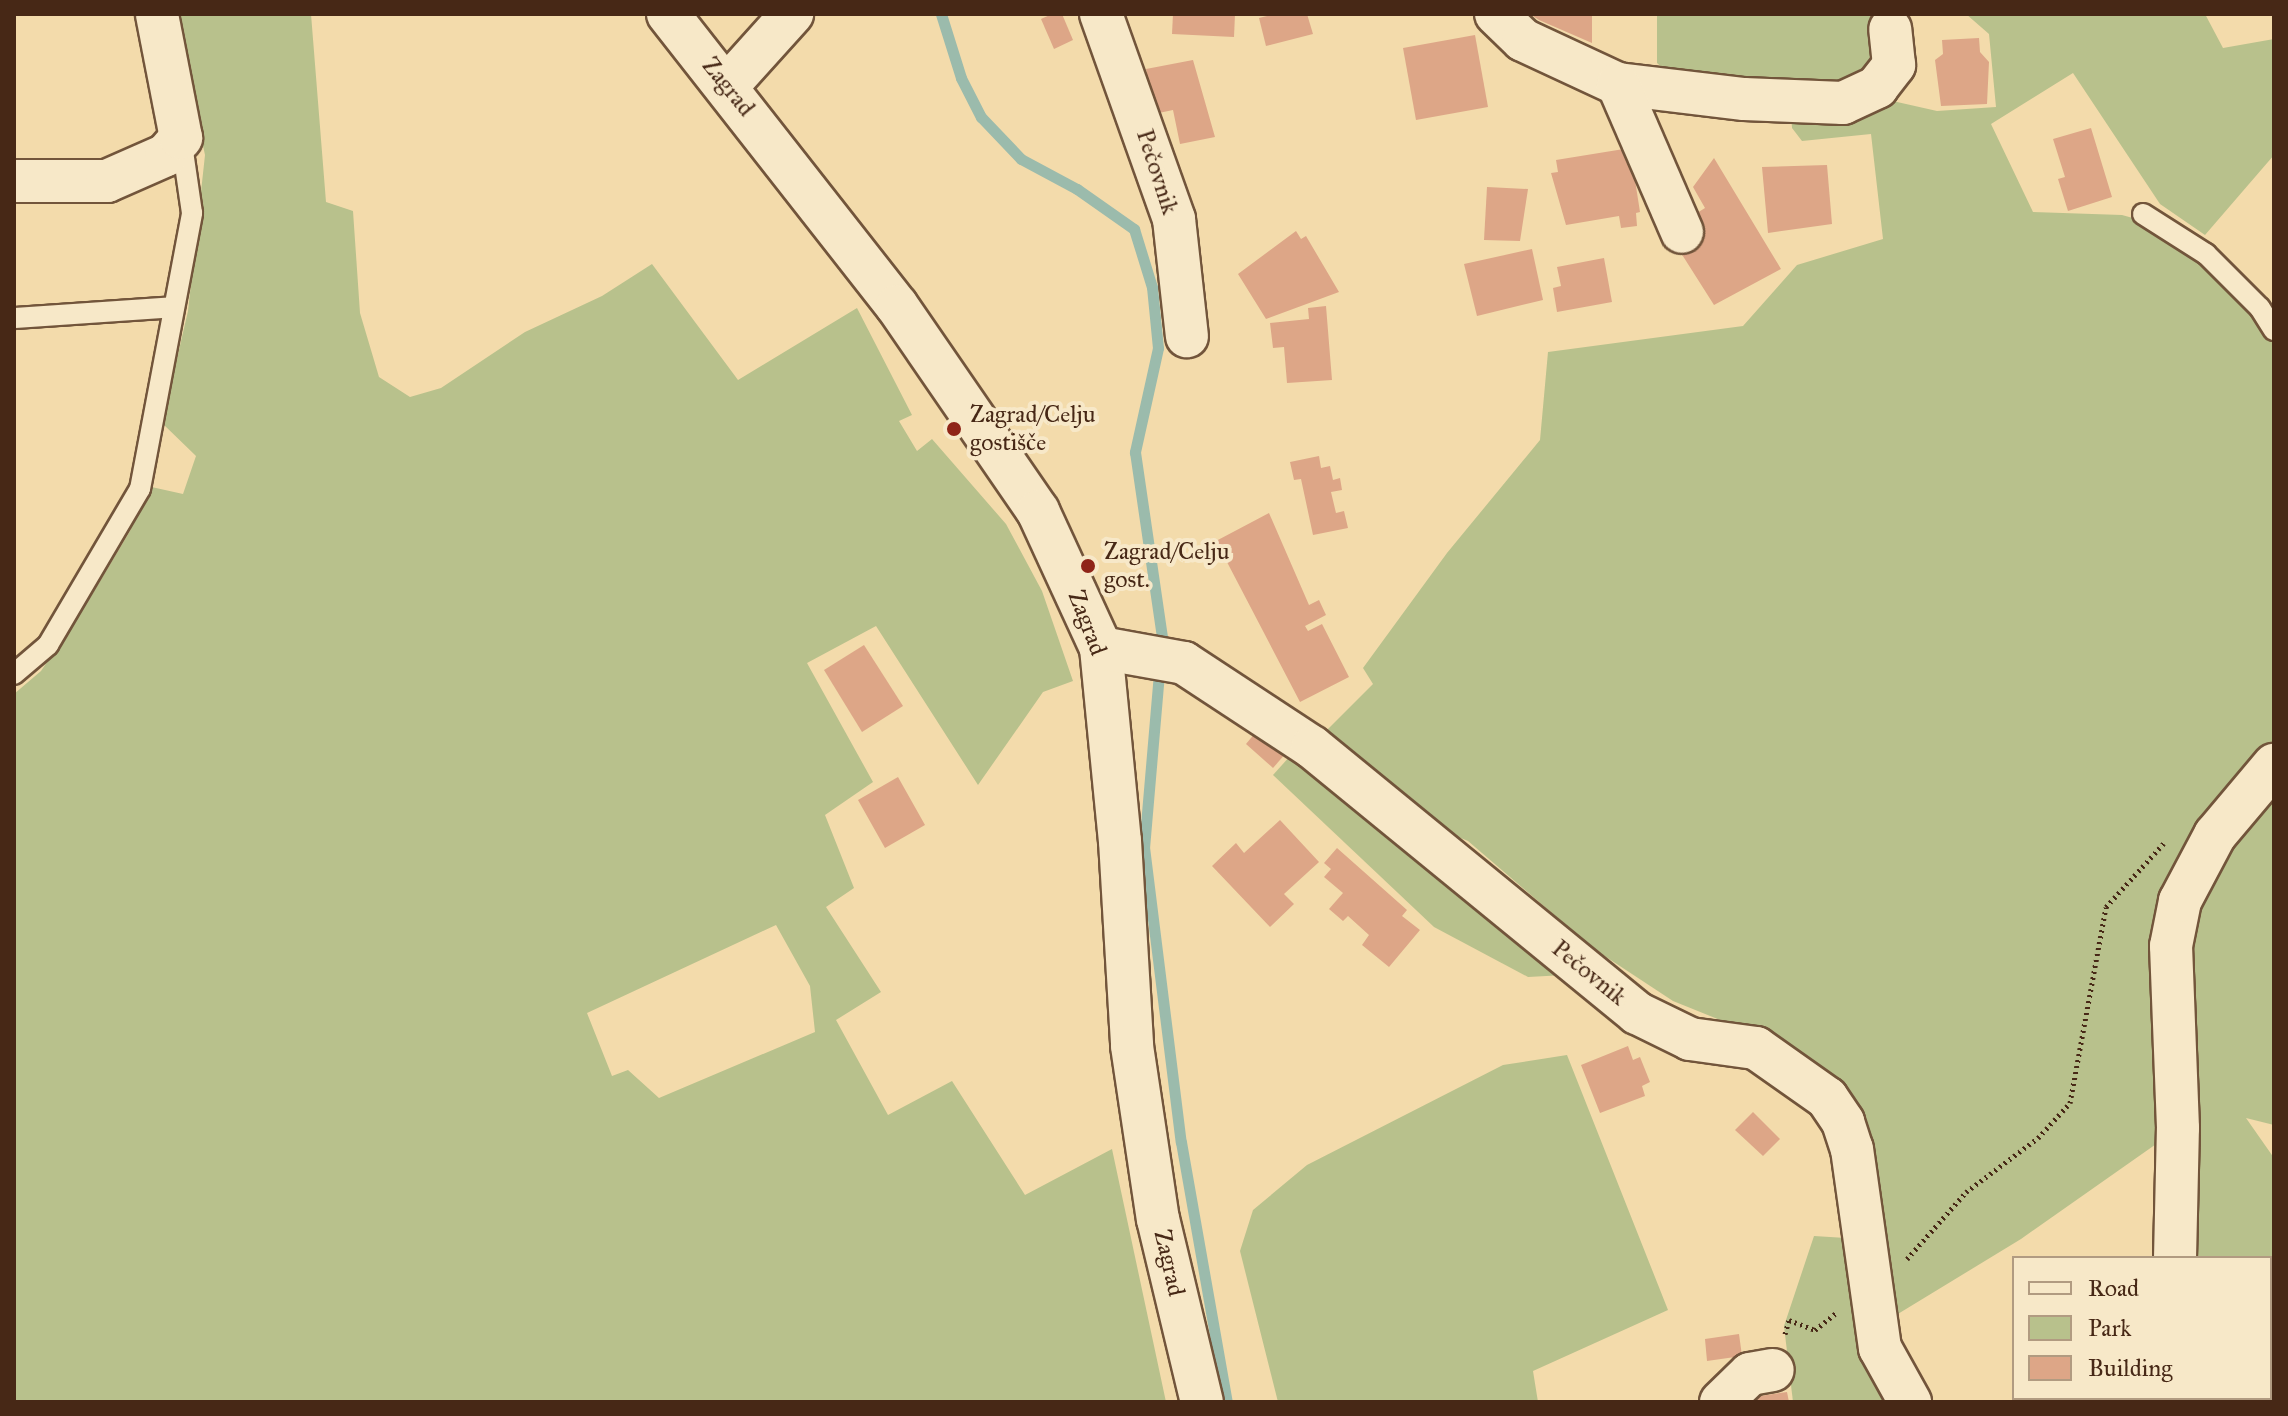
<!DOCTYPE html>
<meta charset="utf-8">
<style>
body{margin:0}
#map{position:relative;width:2288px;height:1416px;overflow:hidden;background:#f3dbab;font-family:"IM FELL Great Primer",serif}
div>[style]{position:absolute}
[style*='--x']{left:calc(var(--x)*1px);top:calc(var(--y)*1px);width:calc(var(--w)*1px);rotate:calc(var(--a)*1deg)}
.green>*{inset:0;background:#b8c18c}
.stream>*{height:11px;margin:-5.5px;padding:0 5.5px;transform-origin:5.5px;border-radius:5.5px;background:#9bbbac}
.building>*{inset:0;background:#dda687}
.path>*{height:5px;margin-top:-2.5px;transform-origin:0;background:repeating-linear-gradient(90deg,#472816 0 2px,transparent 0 6px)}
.roads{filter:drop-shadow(2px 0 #72553b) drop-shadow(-2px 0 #72553b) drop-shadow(0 2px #72553b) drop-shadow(0 -2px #72553b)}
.lane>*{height:20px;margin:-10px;padding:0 10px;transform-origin:10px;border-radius:10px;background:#f7e8c8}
.street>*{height:42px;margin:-21px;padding:0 21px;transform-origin:21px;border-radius:21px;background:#f7e8c8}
.dots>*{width:22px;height:22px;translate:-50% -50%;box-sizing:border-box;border:4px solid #f7e8c8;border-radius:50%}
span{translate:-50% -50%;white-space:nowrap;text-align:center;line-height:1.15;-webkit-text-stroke:8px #f7e8c8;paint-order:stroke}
.street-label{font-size:24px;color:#472816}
.poi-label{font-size:24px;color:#472816}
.left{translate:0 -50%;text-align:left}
.frame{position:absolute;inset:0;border:16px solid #472816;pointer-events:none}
.legend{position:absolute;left:2012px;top:1256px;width:260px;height:144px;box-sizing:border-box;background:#f7e8c8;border:2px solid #b19b81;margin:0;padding:10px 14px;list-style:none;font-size:24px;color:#472816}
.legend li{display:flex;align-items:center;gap:16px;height:40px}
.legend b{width:40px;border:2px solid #b19b81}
</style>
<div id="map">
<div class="green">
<i style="clip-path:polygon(evenodd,175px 14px,311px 14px,326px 202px,353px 211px,360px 313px,379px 377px,410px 397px,441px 388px,525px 332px,602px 296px,652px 264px,738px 380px,857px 308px,912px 415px,899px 421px,917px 451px,932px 439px,1006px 524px,1042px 591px,1073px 681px,1043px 692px,978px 785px,876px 626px,807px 663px,873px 782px,825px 815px,854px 888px,826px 907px,881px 992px,836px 1020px,888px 1115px,952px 1081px,1025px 1195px,1112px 1149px,1166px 1402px,14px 1402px,14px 694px,41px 671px,93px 593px,130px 531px,147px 486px,183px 494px,196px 456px,162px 423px,188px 311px,205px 155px,175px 14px,776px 925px,810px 986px,815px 1032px,659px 1098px,628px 1070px,612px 1076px,587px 1013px,776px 925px)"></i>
<i style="clip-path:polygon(1657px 14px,1867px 14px,1874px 19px,1872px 66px,1818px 94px,1667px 72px,1657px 63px)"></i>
<i style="clip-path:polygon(1966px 14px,2205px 14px,2223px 48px,2274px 39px,2274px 155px,2205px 235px,2160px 204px,2073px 73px,1991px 124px,2033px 212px,2122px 215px,2147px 222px,2196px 254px,2274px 332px,2274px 741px,2168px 903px,2169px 1135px,2021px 1239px,1888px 1320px,1874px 1183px,1782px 1045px,1673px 1001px,1594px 949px,1468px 841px,1427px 824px,1323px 734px,1373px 684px,1363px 668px,1447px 553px,1540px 440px,1548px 352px,1743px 326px,1797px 265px,1883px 239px,1871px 134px,1802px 141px,1792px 128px,1791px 112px,1875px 97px,1937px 111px,1996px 107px,1989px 34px)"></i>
<i style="clip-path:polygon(1300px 745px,1583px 974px,1528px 977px,1434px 927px,1273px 775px)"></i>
<i style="clip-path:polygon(2274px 777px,2274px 1125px,2246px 1118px,2274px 1158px,2274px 1402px,2257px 1402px,2270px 1398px,2270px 1258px,2183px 1258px,2182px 1026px,2194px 905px)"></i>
<i style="clip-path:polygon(1567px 1055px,1668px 1310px,1533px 1371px,1538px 1402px,1278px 1402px,1240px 1251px,1253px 1210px,1307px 1165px,1503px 1065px)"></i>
<i style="clip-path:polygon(1814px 1236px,1846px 1238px,1892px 1402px,1793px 1402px,1784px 1326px)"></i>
</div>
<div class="stream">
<i style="--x:941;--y:14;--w:67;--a:72.6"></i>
<i style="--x:961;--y:78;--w:44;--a:62.9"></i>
<i style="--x:981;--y:117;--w:58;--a:46.4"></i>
<i style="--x:1021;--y:159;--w:64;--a:28.2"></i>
<i style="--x:1077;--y:189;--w:70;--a:35.1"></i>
<i style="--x:1134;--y:229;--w:61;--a:72.8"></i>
<i style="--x:1152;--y:287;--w:61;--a:84.4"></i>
<i style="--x:1158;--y:348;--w:107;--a:102.5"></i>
<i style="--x:1135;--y:452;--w:188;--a:81.7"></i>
<i style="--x:1162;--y:638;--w:210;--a:94.9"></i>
<i style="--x:1144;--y:847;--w:297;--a:82.9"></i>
<i style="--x:1181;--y:1142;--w:264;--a:80"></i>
</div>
<div class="building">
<i style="clip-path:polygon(1052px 14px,1062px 14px,1073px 40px,1054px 49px,1041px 19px)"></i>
<i style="clip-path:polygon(1173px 14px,1235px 14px,1234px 37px,1172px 34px)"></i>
<i style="clip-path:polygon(1275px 14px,1307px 14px,1313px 34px,1266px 46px,1259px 18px)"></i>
<i style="clip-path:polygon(1530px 14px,1592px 14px,1592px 43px,1539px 20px)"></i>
<i style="clip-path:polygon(1475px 35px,1488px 107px,1416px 120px,1403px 48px)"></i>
<i style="clip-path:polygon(1979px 38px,1980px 52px,1989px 62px,1987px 104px,1941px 106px,1935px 60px,1943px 54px,1942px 40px)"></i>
<i style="clip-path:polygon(1193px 60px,1215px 137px,1180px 144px,1173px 110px,1154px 114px,1146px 69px)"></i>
<i style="clip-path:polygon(2091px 128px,2112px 197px,2068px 211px,2058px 179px,2065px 177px,2053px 139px)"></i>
<i style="clip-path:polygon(1630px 148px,1640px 212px,1636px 213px,1637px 226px,1621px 228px,1619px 216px,1566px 225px,1551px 173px,1558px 172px,1556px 160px)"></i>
<i style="clip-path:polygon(1714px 158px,1781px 269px,1714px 305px,1674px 242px,1704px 226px,1697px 213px,1705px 208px,1693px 187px)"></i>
<i style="clip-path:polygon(1827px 165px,1832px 224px,1768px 233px,1762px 167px)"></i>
<i style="clip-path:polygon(1487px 187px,1528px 189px,1520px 241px,1484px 240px)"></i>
<i style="clip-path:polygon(1296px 231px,1301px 239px,1306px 236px,1339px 292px,1266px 319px,1238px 274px)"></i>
<i style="clip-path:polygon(1532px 249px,1543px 300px,1477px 316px,1464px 264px)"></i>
<i style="clip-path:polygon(1604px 258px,1612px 302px,1557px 312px,1553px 288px,1561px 286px,1557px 267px)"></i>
<i style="clip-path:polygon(1326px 306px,1332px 380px,1287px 383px,1284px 347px,1273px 348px,1270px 323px,1309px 319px,1308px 308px)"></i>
<i style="clip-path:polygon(1319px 456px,1321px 468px,1330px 466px,1333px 480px,1340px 478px,1342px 490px,1331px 492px,1336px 513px,1344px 511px,1348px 528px,1313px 535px,1301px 479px,1294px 480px,1290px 462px)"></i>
<i style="clip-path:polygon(1269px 513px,1309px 605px,1319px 600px,1326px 615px,1305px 626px,1308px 631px,1322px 624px,1349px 677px,1300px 702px,1216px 541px)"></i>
<i style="clip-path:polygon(864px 645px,903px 706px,862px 732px,824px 670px)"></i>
<i style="clip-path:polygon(1265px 721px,1293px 745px,1273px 768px,1246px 744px)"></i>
<i style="clip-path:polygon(898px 777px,925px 825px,885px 848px,858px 800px)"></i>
<i style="clip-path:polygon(1280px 820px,1319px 862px,1284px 894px,1294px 904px,1270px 927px,1212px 866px,1236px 843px,1244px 853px)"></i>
<i style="clip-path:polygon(1337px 848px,1407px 910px,1402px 916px,1420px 930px,1389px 967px,1362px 945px,1369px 935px,1348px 916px,1343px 921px,1329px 909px,1343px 893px,1324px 877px,1331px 869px,1324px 863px)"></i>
<i style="clip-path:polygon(1628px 1046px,1633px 1060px,1640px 1057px,1650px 1082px,1642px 1086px,1645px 1096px,1600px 1113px,1581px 1065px)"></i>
<i style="clip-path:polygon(1753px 1112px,1780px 1139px,1763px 1156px,1735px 1130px)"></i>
<i style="clip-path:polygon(1739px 1334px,1742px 1356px,1707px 1361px,1705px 1339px)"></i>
<i style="clip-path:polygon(1787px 1392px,1789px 1402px,1748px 1402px,1747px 1398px)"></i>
</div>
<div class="path">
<i style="--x:1907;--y:1259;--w:89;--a:-48.6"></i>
<i style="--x:1966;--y:1192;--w:90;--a:-36.9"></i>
<i style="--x:2038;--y:1138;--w:47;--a:-47.6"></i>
<i style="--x:2070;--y:1103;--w:199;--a:-79.6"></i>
<i style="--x:2106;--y:907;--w:86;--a:-47.8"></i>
<i style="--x:1785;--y:1334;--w:15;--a:-74"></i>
<i style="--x:1789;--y:1320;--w:28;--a:21"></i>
<i style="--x:1815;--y:1330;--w:27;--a:-39"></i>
</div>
<div class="roads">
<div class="lane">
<i style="--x:2143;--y:214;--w:75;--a:32.4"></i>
<i style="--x:2206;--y:254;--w:76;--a:45"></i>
<i style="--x:2260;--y:308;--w:26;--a:58"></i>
<i style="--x:14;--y:318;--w:160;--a:-3.9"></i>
<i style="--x:14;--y:674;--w:45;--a:-40.5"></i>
<i style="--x:48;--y:645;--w:181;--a:-59.5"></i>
<i style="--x:140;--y:489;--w:281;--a:-79.3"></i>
<i style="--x:192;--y:213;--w:76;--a:-98.3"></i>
</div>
<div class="street">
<i style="--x:668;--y:14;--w:371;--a:51.9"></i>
<i style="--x:897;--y:306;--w:249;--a:55.5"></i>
<i style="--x:1038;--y:511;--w:151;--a:65.3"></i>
<i style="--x:1101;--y:648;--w:194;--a:84.4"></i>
<i style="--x:1120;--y:841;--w:205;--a:86.6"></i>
<i style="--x:1132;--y:1046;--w:175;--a:81.5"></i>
<i style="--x:1158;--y:1219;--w:188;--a:76.5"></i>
<i style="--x:1101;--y:14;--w:218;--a:70.4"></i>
<i style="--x:1174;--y:219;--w:118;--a:83.7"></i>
<i style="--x:1496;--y:14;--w:37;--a:44"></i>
<i style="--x:1523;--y:40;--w:105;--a:24.9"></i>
<i style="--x:1618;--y:84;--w:127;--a:6.8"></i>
<i style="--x:1744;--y:99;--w:99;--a:2.3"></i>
<i style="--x:1843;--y:103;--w:38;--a:-25"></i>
<i style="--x:1877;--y:87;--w:28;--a:-52"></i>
<i style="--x:1894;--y:65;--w:36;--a:-96"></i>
<i style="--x:1618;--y:84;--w:161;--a:66.6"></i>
<i style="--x:728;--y:85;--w:96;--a:-48"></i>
<i style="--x:14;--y:181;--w:93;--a:0"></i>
<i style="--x:107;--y:181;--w:64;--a:-23.8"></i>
<i style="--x:166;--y:155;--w:23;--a:-49"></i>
<i style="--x:181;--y:138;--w:126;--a:-101"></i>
<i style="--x:1101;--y:648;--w:84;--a:10.2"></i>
<i style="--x:1184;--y:663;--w:153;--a:33.3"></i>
<i style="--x:1312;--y:747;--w:420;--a:39.3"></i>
<i style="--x:1637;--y:1013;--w:59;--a:26.1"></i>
<i style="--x:1690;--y:1039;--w:67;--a:7.8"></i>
<i style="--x:1756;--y:1048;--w:87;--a:35.2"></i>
<i style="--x:1827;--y:1098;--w:29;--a:56"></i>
<i style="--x:1843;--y:1122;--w:28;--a:72"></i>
<i style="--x:1852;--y:1149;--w:201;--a:82"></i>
<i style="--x:1880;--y:1348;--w:62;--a:60.9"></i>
<i style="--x:2175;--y:1258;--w:130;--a:-88.7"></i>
<i style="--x:2178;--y:1128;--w:182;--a:-92.2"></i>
<i style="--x:2171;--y:946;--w:46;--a:-78.7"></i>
<i style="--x:2180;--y:901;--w:75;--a:-62.1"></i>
<i style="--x:2215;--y:835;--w:92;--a:-49.9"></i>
<i style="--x:1721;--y:1402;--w:40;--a:-44"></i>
<i style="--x:1750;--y:1374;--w:23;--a:-10"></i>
<i style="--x:2169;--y:1402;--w:4;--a:-76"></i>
</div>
</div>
<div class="dots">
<i style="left:954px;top:429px;background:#8f2418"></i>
<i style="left:1088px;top:566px;background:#8f2418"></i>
</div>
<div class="street-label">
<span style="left:728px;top:87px;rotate:51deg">Zagrad</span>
<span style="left:1157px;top:172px;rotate:72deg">Pečovnik</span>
<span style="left:1087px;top:623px;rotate:69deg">Zagrad</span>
<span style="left:1589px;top:973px;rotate:39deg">Pečovnik</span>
<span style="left:1169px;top:1263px;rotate:77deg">Zagrad</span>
</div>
<div class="poi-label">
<span class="left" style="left:970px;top:429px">Zagrad/Celju<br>gostišče</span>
<span class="left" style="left:1104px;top:566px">Zagrad/Celju<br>gost.</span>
</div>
<div class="frame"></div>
<ul class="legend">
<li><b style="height:10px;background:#f7e8c8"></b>Road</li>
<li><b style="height:22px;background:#b8c18c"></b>Park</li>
<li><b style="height:22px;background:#dda687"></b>Building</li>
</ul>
</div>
